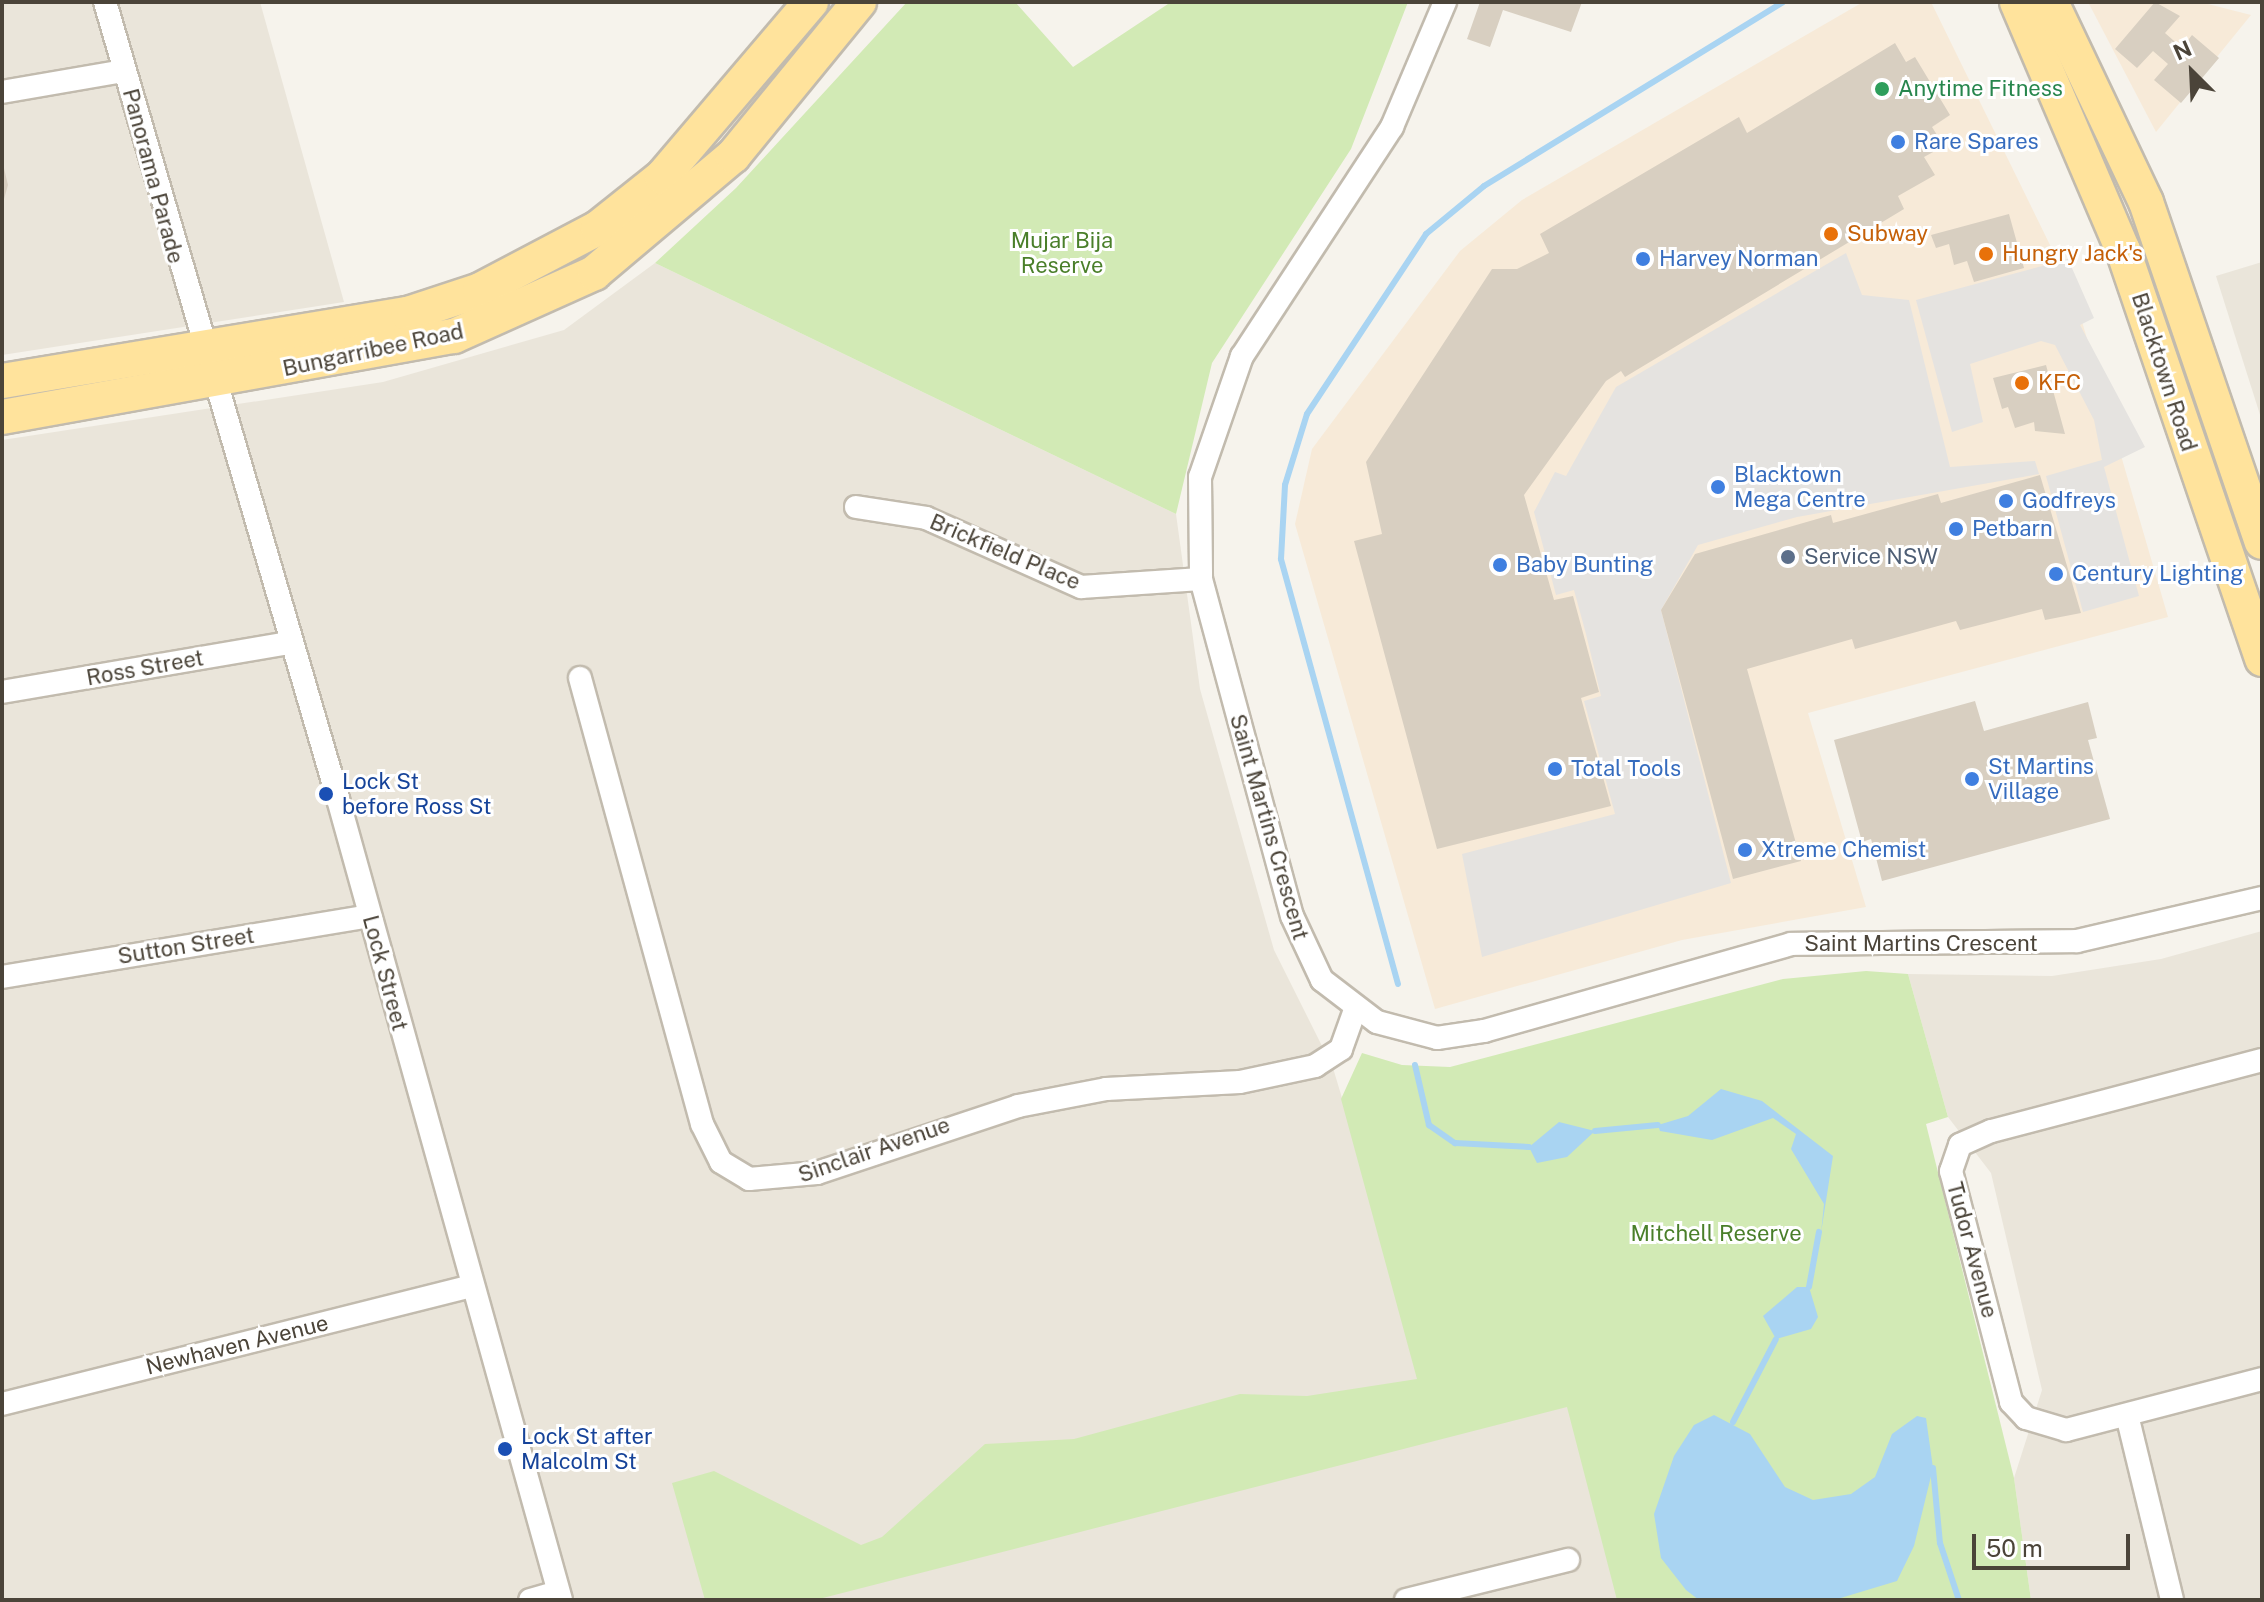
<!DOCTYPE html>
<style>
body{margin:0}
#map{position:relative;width:2264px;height:1602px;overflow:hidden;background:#f6f3ec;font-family:"Public Sans",sans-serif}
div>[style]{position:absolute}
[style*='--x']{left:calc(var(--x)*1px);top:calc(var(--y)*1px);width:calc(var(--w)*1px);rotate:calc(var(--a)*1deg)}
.residential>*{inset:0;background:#eae5da}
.commercial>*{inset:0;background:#f7ead8}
.green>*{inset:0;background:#d2eab5}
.parking>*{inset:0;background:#e5e3e0}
.water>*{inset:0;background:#a9d4f2}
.stream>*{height:6px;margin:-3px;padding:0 3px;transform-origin:3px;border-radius:3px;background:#a9d4f2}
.building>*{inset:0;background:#d8cfc1}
.roads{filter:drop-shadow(2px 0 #c2bbae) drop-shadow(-2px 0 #c2bbae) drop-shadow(0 2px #c2bbae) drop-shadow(0 -2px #c2bbae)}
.minor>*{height:22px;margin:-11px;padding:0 11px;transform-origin:11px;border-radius:11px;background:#fff}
.primary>*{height:34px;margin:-17px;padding:0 17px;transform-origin:17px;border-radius:17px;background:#ffe39c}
.dots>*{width:22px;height:22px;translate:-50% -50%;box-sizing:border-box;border:4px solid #fff;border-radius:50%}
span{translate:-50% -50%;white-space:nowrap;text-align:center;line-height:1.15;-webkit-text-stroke:6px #fff;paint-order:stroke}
.leisure-label{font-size:22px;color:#27864d}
.left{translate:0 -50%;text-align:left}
.shop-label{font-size:22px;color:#366cbe}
.street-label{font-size:22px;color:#4b4439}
.food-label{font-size:22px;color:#c56008}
.park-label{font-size:22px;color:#4a7f2a}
.service-label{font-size:22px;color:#4e5e75}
.transit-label{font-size:22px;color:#164399}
.frame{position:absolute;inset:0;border:4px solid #4b4439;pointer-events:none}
.north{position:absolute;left:2152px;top:32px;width:80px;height:80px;-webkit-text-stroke:6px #fff;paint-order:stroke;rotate:336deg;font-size:22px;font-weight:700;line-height:32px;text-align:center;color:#4b4439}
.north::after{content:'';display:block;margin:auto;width:28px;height:36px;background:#4b4439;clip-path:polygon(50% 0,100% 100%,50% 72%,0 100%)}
.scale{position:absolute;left:1972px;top:1534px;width:158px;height:36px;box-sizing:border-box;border:4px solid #4b4439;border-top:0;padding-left:10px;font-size:24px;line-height:28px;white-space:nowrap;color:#4b4439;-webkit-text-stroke:6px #fff;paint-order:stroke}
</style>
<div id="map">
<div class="residential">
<i style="clip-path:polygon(2px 2px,260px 2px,344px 302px,2px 355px)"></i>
<i style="clip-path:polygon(2262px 262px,2262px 421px,2216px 276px)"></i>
<i style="clip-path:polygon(655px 263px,1176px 514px,1200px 689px,1274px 950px,1333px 1068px,1435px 1408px,1568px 1385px,1619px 1600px,2px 1600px,2px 440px,383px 382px,564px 330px)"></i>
<i style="clip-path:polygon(2262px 931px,2262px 1600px,2031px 1600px,2014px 1478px,2042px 1390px,1991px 1173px,1948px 1117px,1908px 974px,2052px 976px,2161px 959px)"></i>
</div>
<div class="commercial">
<i style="clip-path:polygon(1863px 2px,1931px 2px,2074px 294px,2168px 617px,1808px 713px,1866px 907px,1682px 940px,1435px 1009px,1295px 524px,1312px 449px,1460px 251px,1522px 200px)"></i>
<i style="clip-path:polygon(2088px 2px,2200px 2px,2251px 15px,2156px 132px)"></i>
</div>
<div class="green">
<i style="clip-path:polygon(907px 2px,1015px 2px,1073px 67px,1171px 2px,1408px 2px,1351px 149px,1212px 363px,1176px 514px,655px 263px,736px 188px)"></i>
<i style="clip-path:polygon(1866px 971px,1908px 974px,1948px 1117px,1926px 1124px,2014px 1478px,2031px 1600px,1617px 1600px,1567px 1407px,815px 1600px,705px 1600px,672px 1483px,714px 1471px,861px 1545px,882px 1537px,985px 1444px,1074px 1439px,1240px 1394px,1307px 1396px,1417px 1379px,1341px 1099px,1362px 1053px,1402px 1065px,1450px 1067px,1783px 979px)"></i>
</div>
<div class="parking">
<i style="clip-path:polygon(1846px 253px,1862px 295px,1909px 300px,1950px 467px,2035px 461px,2039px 474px,1797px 517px,1698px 545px,1661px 610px,1731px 883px,1482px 957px,1462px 854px,1615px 814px,1584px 701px,1601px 696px,1586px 634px,1574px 590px,1556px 595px,1534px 512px,1555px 472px,1566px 476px,1616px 387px)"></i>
<i style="clip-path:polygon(2068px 259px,2094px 318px,2080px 325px,2145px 447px,2104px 467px,2139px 596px,2083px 612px,2046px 476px,2102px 460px,2094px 420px,2055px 345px,2041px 341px,1970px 364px,1983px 422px,1952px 432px,1916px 300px)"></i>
</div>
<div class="water">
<i style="clip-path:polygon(1721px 1089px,1762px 1101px,1833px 1156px,1821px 1233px,1824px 1204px,1791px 1149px,1796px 1134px,1773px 1118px,1712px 1140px,1660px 1131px,1658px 1125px,1688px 1116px)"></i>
<i style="clip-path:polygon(1559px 1122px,1595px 1131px,1567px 1157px,1537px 1163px,1529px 1147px)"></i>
<i style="clip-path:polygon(1797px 1287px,1809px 1287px,1818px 1317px,1811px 1329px,1776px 1339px,1763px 1316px)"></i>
<i style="clip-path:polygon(1714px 1415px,1750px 1434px,1785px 1487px,1813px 1500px,1851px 1494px,1875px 1477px,1892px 1434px,1917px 1416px,1926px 1418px,1933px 1468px,1914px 1546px,1897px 1581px,1834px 1600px,1699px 1600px,1686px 1590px,1661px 1558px,1654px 1514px,1674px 1456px,1694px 1425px)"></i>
</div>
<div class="stream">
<i style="--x:1398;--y:984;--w:441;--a:-105.4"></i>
<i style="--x:1281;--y:559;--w:74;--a:-86.9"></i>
<i style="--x:1285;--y:485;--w:74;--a:-72.8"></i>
<i style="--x:1307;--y:414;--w:216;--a:-56.5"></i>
<i style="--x:1426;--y:234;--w:75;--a:-39.6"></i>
<i style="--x:1484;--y:186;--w:351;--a:-31.6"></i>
<i style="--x:1415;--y:1065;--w:62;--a:76.9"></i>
<i style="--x:1429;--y:1125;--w:32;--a:35"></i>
<i style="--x:1455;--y:1143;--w:74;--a:3.1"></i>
<i style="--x:1595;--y:1131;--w:63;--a:-5.4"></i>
<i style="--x:1809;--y:1287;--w:56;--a:-79.7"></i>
<i style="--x:1733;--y:1422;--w:93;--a:-62.6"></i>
<i style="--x:1933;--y:1468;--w:75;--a:84.7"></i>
<i style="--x:1940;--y:1543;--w:60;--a:71.6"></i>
</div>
<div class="building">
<i style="clip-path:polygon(1480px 2px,1582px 2px,1571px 32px,1503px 10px,1490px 47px,1467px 39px)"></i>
<i style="clip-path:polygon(2155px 2px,2180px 16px,2165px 33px,2182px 48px,2192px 35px,2219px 58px,2181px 103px,2154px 80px,2168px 64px,2153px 51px,2137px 68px,2115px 49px)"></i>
<i style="clip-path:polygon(1895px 43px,1906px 62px,1915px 57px,1950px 115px,1932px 127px,1944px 146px,1924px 157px,1935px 175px,1898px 196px,1904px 209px,1625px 377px,1621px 371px,1606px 381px,1524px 495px,1554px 600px,1573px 596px,1599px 692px,1581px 698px,1611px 806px,1437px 849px,1354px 541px,1382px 534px,1366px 462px,1492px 269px,1517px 269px,1549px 253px,1540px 234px,1739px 117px,1747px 133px)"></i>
<i style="clip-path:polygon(2px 160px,8px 185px,4px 199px,2px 199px)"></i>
<i style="clip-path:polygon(2009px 214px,2024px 268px,1974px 282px,1967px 261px,1954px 265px,1949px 244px,1936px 248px,1931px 235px)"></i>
<i style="clip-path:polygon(2046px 365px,2065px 434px,2035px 431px,2034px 422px,2015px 428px,2008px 407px,2002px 409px,1993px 378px)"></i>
<i style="clip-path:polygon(2040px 475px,2081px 613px,2045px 620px,2042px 609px,1960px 630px,1956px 621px,1855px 649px,1852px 639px,1747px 669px,1801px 861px,1733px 879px,1661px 610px,1695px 554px,1831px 515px,1833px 523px,1938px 494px,1941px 503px)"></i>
<i style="clip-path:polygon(1975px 701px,1984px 731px,2088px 702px,2097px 738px,2088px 740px,2110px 819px,1882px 881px,1871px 839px,1862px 842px,1834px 740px)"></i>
</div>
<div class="roads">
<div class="minor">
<i style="--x:105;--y:2;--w:830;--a:73.7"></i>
<i style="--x:338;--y:799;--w:831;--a:74.44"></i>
<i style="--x:1445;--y:2;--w:136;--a:113"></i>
<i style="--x:1392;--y:127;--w:274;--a:123.2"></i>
<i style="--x:1242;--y:356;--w:128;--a:109.1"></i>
<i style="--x:1200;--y:477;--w:102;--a:89.4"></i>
<i style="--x:1201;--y:579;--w:349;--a:74.9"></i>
<i style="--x:1292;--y:916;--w:71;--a:64.9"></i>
<i style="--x:1322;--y:980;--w:69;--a:37.4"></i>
<i style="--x:1377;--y:1022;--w:62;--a:14.9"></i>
<i style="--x:1437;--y:1038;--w:48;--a:-8.5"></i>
<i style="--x:1484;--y:1031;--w:319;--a:-15.8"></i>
<i style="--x:1791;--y:944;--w:286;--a:-0.6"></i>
<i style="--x:2077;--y:941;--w:190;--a:-13.1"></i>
<i style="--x:2;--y:92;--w:124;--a:-9.8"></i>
<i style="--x:856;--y:507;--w:71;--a:8.9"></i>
<i style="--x:926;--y:518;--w:170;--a:24"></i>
<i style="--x:1081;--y:587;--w:120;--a:-3.8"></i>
<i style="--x:580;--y:678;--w:462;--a:74.7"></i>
<i style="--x:702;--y:1124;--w:42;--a:63.4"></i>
<i style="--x:721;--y:1162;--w:33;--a:31"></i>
<i style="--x:749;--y:1179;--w:68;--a:-5"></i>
<i style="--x:817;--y:1173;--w:212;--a:-18.4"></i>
<i style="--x:1018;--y:1106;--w:90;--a:-10.9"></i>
<i style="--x:1106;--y:1089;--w:134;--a:-3"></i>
<i style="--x:1240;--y:1082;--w:77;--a:-12"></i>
<i style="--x:1315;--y:1066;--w:31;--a:-33"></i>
<i style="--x:1341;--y:1049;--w:41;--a:-70.3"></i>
<i style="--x:2;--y:692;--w:291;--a:-9.7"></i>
<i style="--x:2;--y:977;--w:372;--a:-9.4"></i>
<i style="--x:2262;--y:1060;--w:280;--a:165.3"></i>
<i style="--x:1991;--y:1131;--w:34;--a:156"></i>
<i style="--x:1960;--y:1145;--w:28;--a:109"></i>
<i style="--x:1951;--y:1171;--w:239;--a:75.4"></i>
<i style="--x:2011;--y:1402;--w:22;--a:47"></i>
<i style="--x:2026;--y:1418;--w:42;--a:16.7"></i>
<i style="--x:2066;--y:1430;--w:203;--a:-14.6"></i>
<i style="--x:2;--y:1404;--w:485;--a:-14.1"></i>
<i style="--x:2127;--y:1415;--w:190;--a:76.3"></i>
<i style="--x:530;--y:1600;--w:29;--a:-16"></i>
<i style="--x:1406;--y:1600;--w:167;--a:-13.9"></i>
</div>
<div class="primary">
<i style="--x:2017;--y:2;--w:270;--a:66.9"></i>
<i style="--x:2123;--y:250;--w:432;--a:71.2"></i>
<i style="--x:2051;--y:2;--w:221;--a:64.6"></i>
<i style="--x:2146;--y:202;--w:359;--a:71.2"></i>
<i style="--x:2;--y:381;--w:411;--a:-9.4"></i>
<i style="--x:408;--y:314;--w:76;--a:-18.4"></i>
<i style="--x:480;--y:290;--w:133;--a:-27.7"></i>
<i style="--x:598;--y:228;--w:82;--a:-38.6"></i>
<i style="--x:662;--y:177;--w:230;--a:-49.6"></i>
<i style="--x:2;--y:417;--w:459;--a:-10.2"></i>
<i style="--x:454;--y:336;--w:154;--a:-24.2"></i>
<i style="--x:594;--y:273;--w:182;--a:-40.1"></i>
<i style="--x:733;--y:156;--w:199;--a:-50.7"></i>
</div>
</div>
<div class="dots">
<i style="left:1882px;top:89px;background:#2e9e5b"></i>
<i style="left:1898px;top:142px;background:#3f7fe0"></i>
<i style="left:1831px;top:234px;background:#e8710a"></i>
<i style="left:1986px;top:254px;background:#e8710a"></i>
<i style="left:1643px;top:259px;background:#3f7fe0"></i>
<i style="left:2022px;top:383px;background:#e8710a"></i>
<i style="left:1718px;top:487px;background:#3f7fe0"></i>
<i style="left:2006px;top:501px;background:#3f7fe0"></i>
<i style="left:1956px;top:529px;background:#3f7fe0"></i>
<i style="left:1788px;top:557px;background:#5c6f8a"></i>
<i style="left:1500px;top:565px;background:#3f7fe0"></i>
<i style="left:2056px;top:574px;background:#3f7fe0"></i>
<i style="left:1555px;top:769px;background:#3f7fe0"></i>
<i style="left:1972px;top:779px;background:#3f7fe0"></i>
<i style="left:326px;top:794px;background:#1a4fb4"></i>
<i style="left:1745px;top:850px;background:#3f7fe0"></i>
<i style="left:505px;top:1449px;background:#1a4fb4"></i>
</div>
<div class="leisure-label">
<span class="left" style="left:1898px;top:89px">Anytime Fitness</span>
</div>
<div class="shop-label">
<span class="left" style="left:1914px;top:142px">Rare Spares</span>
<span class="left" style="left:1659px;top:259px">Harvey Norman</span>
<span class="left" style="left:1734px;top:487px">Blacktown<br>Mega Centre</span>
<span class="left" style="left:2022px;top:501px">Godfreys</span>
<span class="left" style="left:1972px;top:529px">Petbarn</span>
<span class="left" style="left:1516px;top:565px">Baby Bunting</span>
<span class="left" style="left:2072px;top:574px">Century Lighting</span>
<span class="left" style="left:1988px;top:779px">St Martins<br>Village</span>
<span class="left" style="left:1571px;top:769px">Total Tools</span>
<span class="left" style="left:1761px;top:850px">Xtreme Chemist</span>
</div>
<div class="street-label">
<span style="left:153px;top:176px;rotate:75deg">Panorama Parade</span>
<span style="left:373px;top:350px;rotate:-12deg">Bungarribee Road</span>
<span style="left:2164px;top:372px;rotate:72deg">Blacktown Road</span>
<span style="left:1005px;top:552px;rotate:23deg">Brickfield Place</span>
<span style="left:145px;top:668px;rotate:-10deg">Ross Street</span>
<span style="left:1269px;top:827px;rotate:74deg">Saint Martins Crescent</span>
<span style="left:1921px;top:944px">Saint Martins Crescent</span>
<span style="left:186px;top:946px;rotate:-9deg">Sutton Street</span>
<span style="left:385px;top:973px;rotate:75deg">Lock Street</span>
<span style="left:874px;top:1150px;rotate:-19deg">Sinclair Avenue</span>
<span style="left:1972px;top:1250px;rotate:75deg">Tudor Avenue</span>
<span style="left:237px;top:1345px;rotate:-14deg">Newhaven Avenue</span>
</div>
<div class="food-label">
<span class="left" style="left:1847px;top:234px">Subway</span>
<span class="left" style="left:2002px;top:254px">Hungry Jack's</span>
<span class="left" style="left:2038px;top:383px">KFC</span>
</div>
<div class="park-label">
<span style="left:1062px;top:253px">Mujar Bija<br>Reserve</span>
<span style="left:1716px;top:1234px">Mitchell Reserve</span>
</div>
<div class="service-label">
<span class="left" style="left:1804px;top:557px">Service NSW</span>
</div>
<div class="transit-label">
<span class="left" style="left:342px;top:794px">Lock St<br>before Ross St</span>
<span class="left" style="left:521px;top:1449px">Lock St after<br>Malcolm St</span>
</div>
<div class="frame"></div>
<div class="north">N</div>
<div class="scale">50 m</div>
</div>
